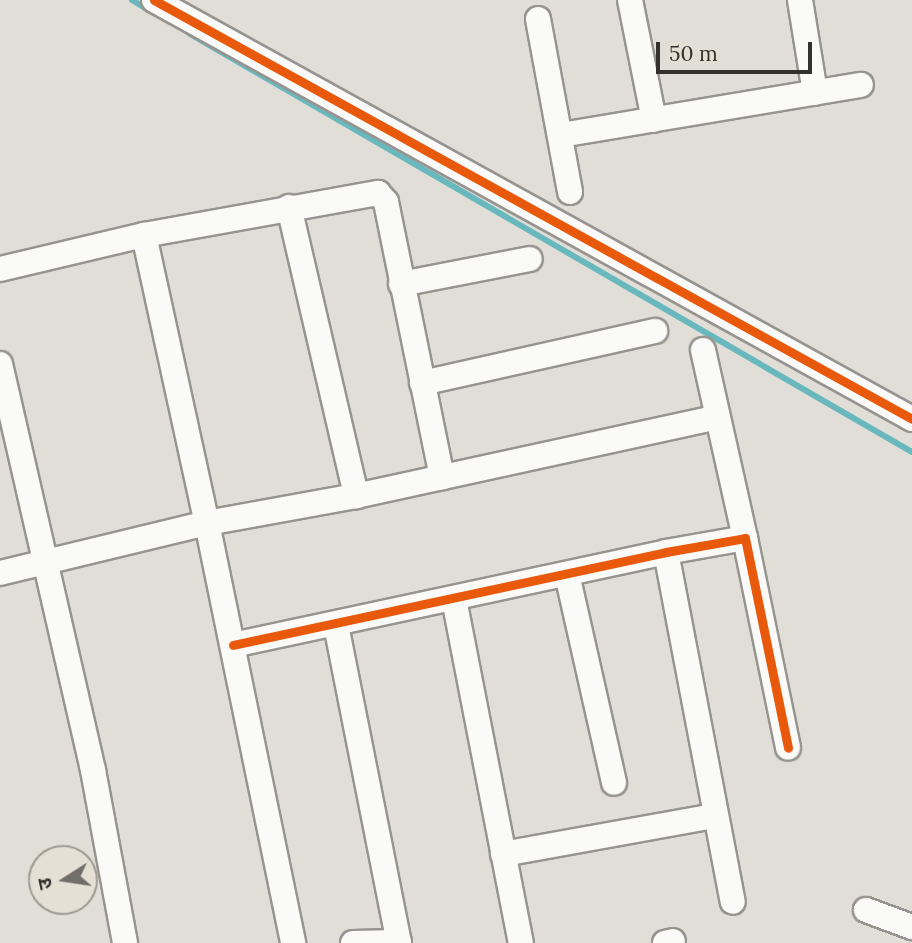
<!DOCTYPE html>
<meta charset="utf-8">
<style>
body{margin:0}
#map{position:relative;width:912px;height:943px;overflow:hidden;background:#e1ded8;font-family:Lora,"Noto Sans Devanagari",serif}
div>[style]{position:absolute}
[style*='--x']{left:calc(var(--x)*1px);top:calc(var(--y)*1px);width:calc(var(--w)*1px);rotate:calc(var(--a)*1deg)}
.stream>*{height:6px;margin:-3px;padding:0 3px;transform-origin:3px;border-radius:3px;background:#68b8bd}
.roads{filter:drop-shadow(2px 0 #979490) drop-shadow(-2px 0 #979490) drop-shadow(0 2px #979490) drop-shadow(0 -2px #979490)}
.minor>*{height:24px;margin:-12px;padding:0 12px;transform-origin:12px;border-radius:12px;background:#fafaf9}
.cycleway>*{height:9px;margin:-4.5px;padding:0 4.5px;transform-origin:4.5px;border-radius:4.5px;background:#e8590c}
span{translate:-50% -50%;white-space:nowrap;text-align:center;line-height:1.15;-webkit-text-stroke:7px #e5dfd4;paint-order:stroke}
.north{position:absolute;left:28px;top:845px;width:70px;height:70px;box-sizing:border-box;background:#e5dfd4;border:2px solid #9e9991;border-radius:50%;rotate:258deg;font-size:19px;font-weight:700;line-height:28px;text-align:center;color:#33312d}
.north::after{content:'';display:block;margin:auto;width:24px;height:32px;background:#706e69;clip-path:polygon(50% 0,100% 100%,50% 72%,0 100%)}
.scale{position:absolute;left:656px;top:42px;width:156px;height:32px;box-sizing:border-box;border:4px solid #33312d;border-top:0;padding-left:9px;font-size:21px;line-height:24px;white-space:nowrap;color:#33312d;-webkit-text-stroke:5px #e5dfd4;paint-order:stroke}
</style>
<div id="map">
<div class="stream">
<i style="--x:132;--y:0;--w:21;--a:31"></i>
<i style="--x:190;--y:34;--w:834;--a:30.07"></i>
</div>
<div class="roads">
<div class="minor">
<i style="--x:154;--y:0;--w:866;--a:28.93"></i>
<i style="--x:630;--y:0;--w:122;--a:78.7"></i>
<i style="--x:800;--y:0;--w:94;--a:80.8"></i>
<i style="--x:538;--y:19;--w:176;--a:79.5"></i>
<i style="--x:561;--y:135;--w:304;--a:-9.5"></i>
<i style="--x:289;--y:207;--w:297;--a:76.9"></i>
<i style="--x:144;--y:235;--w:295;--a:77.7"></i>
<i style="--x:207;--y:523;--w:429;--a:78.4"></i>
<i style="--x:0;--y:269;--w:148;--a:-13.3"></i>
<i style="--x:144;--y:235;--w:238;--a:-10.2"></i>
<i style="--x:378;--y:193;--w:12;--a:48"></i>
<i style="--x:386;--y:202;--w:281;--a:78.5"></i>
<i style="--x:401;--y:284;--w:131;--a:-11"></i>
<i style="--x:703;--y:350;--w:193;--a:77.4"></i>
<i style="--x:0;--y:364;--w:417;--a:77.1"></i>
<i style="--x:93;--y:770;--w:176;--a:79.5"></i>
<i style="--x:422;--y:383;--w:239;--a:-12.6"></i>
<i style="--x:666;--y:552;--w:356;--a:79.2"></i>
<i style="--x:0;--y:573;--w:213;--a:-13.6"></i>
<i style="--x:207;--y:523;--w:151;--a:-10.3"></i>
<i style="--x:356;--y:496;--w:370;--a:-12.3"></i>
<i style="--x:567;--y:574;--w:214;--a:77.3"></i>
<i style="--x:454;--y:599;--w:350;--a:79"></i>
<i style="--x:336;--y:625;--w:323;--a:78.8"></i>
<i style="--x:399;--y:942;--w:46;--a:178.8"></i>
<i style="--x:233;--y:645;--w:443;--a:-12.1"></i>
<i style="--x:666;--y:552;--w:80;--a:-10"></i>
<i style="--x:745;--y:538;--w:214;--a:78.4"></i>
<i style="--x:503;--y:854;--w:215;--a:-10.2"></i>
<i style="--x:866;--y:910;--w:49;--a:20.3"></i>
<i style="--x:665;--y:943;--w:8;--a:-14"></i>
</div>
</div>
<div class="cycleway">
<i style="--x:154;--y:0;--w:866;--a:28.93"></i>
<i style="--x:233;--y:645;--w:443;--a:-12.1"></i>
<i style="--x:666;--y:552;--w:80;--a:-10"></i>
<i style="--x:745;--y:538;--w:214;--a:78.4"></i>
</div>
<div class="north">उ</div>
<div class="scale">50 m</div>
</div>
